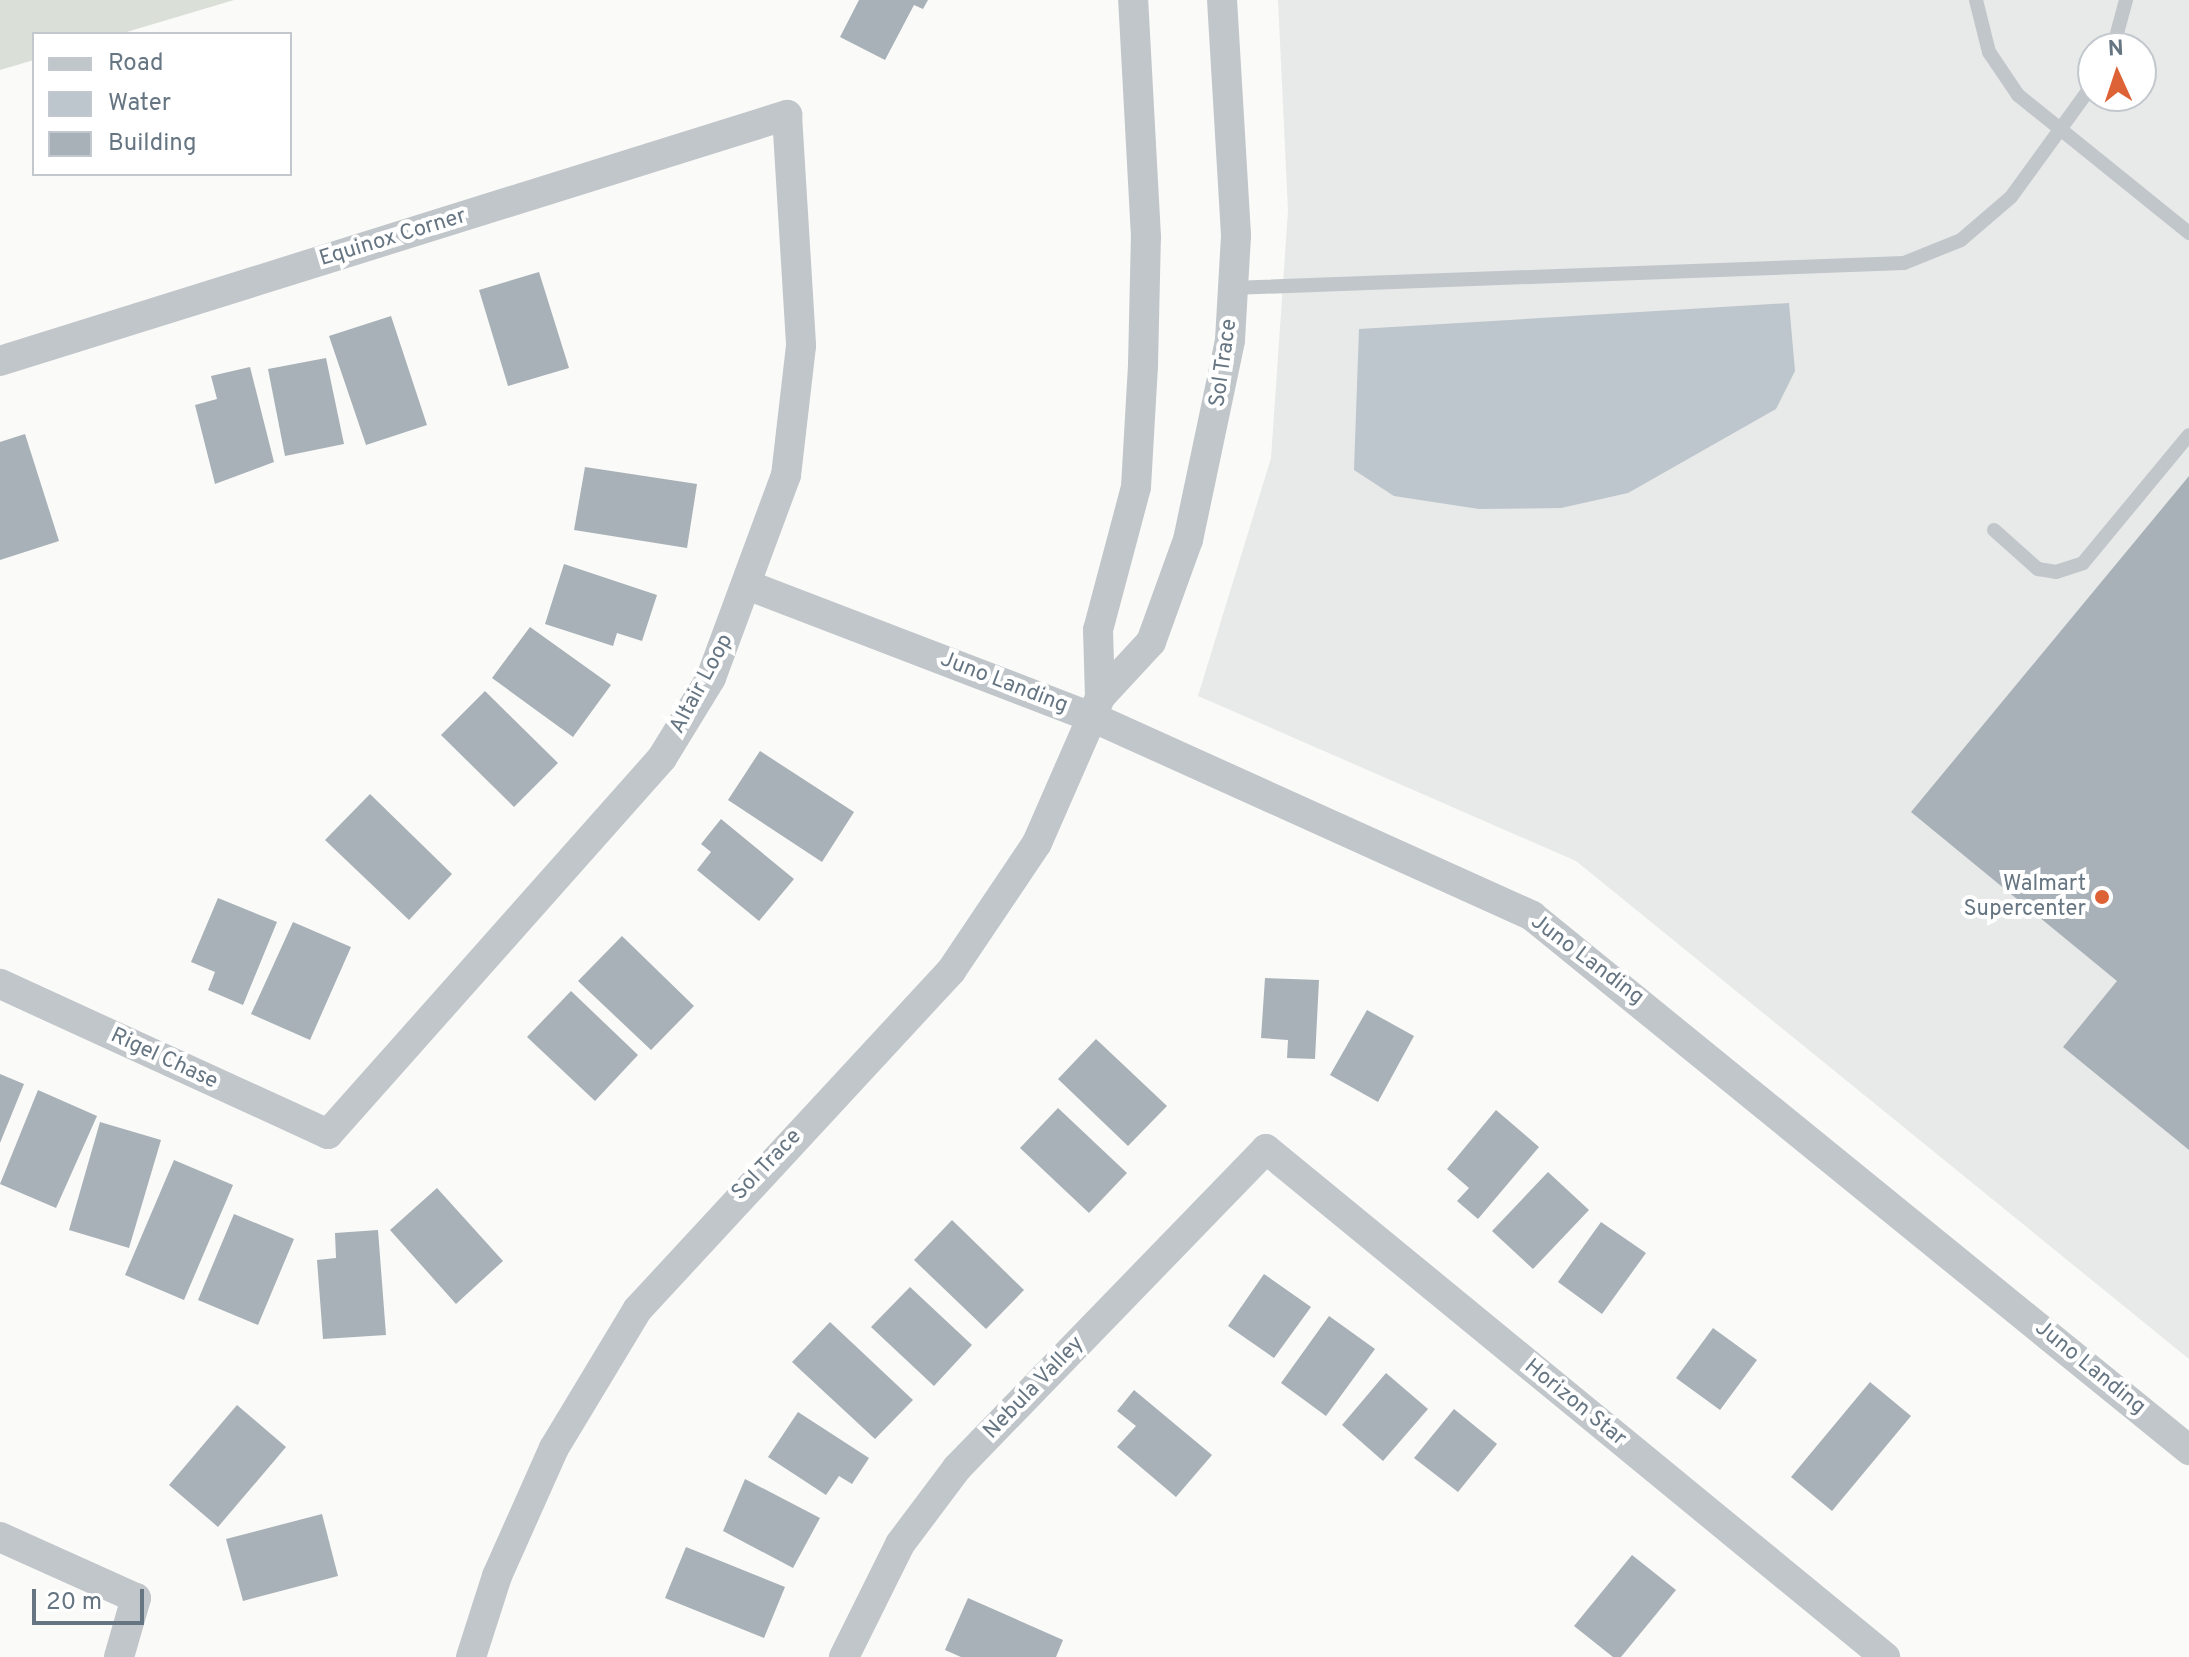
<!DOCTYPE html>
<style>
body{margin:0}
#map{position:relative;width:2189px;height:1657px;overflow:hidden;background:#fafaf8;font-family:Overpass,sans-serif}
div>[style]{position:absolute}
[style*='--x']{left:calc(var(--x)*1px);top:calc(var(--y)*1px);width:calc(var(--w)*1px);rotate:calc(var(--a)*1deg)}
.built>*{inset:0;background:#e8e9e9}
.green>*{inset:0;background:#dadfd7}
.water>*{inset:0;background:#bdc6cc}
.building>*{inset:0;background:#a8b1b7}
.lane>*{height:14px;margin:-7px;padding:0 7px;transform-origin:7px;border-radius:7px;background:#c1c6ca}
.street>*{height:30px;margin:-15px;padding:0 15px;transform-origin:15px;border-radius:15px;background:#c1c6ca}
.dots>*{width:22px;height:22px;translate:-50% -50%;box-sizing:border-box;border:4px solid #fff;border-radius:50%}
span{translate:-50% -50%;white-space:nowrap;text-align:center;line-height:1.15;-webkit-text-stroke:8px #fff;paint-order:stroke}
.street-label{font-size:22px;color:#667582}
.poi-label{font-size:22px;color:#667582}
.right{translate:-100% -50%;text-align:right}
.legend{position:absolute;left:32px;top:32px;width:260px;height:144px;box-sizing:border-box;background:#fff;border:2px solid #c2c8cd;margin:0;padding:10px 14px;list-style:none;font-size:24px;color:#667582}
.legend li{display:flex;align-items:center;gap:16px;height:40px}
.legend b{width:40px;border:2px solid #c2c8cd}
.north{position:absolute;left:2077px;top:32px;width:80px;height:80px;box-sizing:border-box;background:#fff;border:2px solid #c2c8cd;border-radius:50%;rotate:357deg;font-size:22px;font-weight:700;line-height:32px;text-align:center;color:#667582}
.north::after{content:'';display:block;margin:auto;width:28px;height:36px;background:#dd6235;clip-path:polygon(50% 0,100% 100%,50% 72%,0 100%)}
.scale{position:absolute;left:32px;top:1589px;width:112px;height:36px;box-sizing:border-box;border:4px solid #667582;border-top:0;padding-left:10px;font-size:24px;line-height:28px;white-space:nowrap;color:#667582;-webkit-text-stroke:6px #fff;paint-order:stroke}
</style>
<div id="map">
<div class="built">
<i style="clip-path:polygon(evenodd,1278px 0,2189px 0,2189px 1359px,1576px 861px,1198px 696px,1271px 458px,1288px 211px,1278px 0,2093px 48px,2141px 48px,2141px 96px,2093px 96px,2093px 48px)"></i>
</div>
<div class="green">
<i style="clip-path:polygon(0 0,234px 0,120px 34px,34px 34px,34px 60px,0 70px)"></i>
</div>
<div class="water">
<i style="clip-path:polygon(1789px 303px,1795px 371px,1776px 409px,1628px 493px,1561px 508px,1479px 509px,1394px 496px,1354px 470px,1359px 329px)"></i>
</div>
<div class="building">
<i style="clip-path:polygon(859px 0,928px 0,923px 9px,914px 5px,885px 60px,840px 37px)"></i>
<i style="clip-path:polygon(539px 272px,569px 368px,508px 386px,479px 290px)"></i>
<i style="clip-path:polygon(391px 316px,427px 425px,366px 445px,329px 336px)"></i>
<i style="clip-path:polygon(326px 358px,344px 444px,285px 456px,268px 369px)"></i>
<i style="clip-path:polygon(250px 367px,274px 462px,215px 484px,195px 405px,217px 399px,211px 376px)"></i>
<i style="clip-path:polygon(25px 434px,59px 541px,0 560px,0 442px)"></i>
<i style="clip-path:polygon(585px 467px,697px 484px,687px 548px,574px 530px)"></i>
<i style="clip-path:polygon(2189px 476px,2189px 1150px,2063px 1047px,2117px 981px,1911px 812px)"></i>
<i style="clip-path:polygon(564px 564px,657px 595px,642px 641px,617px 633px,613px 646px,545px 624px)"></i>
<i style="clip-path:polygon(530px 627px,611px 685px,573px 737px,492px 678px)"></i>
<i style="clip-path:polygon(485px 691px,558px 763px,514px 807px,441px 735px)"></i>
<i style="clip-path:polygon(760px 751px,854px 812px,822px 862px,728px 800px)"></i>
<i style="clip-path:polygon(370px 794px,452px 874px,409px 920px,325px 840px)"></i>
<i style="clip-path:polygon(721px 819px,794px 879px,759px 921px,697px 870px,711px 852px,701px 844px)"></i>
<i style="clip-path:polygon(218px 898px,277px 922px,243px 1005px,208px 990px,215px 972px,191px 962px)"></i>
<i style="clip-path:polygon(293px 922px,351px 947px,310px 1040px,251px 1014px)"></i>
<i style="clip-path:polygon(622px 936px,694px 1006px,651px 1050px,578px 981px)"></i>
<i style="clip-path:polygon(1265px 978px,1319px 980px,1315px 1059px,1287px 1058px,1288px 1040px,1261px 1038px)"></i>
<i style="clip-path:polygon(571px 991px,638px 1055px,595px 1101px,527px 1037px)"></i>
<i style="clip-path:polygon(1367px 1010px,1414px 1036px,1378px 1102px,1330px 1075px)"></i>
<i style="clip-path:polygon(1096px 1039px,1167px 1106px,1128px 1146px,1058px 1079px)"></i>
<i style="clip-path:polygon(0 1074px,24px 1084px,0 1143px)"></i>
<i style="clip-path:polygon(38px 1090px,97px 1116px,56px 1208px,0 1184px)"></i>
<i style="clip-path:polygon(1058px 1108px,1127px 1173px,1089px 1213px,1020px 1148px)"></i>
<i style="clip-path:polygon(1496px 1110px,1539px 1147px,1478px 1219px,1457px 1201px,1469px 1188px,1447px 1169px)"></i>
<i style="clip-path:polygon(100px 1122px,161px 1140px,129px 1248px,69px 1230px)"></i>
<i style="clip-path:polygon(174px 1160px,233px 1185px,184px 1300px,125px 1275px)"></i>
<i style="clip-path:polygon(1548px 1172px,1589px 1210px,1533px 1269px,1492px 1231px)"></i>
<i style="clip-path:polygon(437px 1188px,503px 1261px,456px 1304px,390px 1230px)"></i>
<i style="clip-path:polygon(234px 1214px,294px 1239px,258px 1325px,198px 1300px)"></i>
<i style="clip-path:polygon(952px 1220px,1024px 1290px,986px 1329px,914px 1260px)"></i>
<i style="clip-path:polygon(1601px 1222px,1646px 1253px,1602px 1314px,1558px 1282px)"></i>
<i style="clip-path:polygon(378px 1230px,386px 1335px,323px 1339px,317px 1260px,336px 1258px,335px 1233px)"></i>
<i style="clip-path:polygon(1264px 1274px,1311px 1307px,1274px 1358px,1228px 1326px)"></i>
<i style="clip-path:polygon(910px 1287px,972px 1345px,934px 1386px,871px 1327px)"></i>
<i style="clip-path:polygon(1329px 1316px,1375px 1349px,1326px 1416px,1281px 1383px)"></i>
<i style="clip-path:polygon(830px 1322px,913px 1400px,875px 1439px,792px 1362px)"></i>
<i style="clip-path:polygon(1713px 1328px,1757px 1360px,1720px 1410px,1676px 1378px)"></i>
<i style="clip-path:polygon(1386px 1373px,1428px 1409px,1383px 1461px,1342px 1425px)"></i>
<i style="clip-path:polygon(1870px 1382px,1911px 1416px,1832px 1511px,1791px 1477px)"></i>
<i style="clip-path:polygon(1134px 1390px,1212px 1455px,1176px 1497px,1117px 1447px,1136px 1426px,1117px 1411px)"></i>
<i style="clip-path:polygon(237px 1405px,286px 1447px,218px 1527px,169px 1485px)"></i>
<i style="clip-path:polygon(1454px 1409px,1497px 1444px,1458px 1492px,1414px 1458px)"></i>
<i style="clip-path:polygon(798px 1412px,869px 1458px,852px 1484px,839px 1476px,826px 1495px,768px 1457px)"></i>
<i style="clip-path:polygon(745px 1479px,820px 1518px,793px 1568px,723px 1531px)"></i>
<i style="clip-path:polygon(322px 1514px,338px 1576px,243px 1601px,226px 1539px)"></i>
<i style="clip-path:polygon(686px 1547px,785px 1587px,764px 1638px,665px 1598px)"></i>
<i style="clip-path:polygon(1632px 1555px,1676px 1590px,1621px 1657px,1613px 1657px,1574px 1626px)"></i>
<i style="clip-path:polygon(968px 1598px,1063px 1640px,1056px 1657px,961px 1657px,945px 1650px)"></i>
</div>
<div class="lane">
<i style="--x:1976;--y:0;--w:54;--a:76"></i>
<i style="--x:1989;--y:52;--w:52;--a:56"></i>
<i style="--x:2018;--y:95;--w:220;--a:38.9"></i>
<i style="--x:2113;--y:48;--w:50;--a:-74.8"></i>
<i style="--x:1233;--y:288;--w:671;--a:-2.13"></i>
<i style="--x:1904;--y:263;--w:61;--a:-22"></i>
<i style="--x:1961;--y:240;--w:66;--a:-40.7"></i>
<i style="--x:2011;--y:197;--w:140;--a:-54"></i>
<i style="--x:1994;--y:530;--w:59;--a:41.6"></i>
<i style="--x:2038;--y:569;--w:18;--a:9"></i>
<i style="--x:2056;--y:572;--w:28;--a:-18"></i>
<i style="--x:2083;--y:563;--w:166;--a:-50.4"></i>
</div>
<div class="street">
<i style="--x:0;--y:361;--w:825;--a:-17.36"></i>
<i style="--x:787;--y:115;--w:231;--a:86.5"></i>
<i style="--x:801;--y:346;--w:130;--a:96.6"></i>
<i style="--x:786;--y:475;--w:216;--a:110.3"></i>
<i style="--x:711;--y:678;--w:94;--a:121.5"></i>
<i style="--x:662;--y:758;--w:503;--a:131.61"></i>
<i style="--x:328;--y:1134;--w:361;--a:-155.4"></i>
<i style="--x:750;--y:586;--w:366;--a:21"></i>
<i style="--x:1092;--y:717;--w:483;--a:24.3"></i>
<i style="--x:1532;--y:916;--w:847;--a:39.1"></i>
<i style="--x:1100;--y:697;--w:75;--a:-47.2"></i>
<i style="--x:1151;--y:642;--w:109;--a:-70.1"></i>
<i style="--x:1188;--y:540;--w:204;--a:-78.1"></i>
<i style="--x:1230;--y:340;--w:105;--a:-86.7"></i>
<i style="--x:1236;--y:235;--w:235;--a:-93.4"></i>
<i style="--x:0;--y:1537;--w:149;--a:24.2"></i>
<i style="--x:136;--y:1598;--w:61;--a:106.1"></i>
<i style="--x:471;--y:1657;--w:85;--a:-72.2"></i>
<i style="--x:497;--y:1576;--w:140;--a:-66"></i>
<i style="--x:554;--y:1448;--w:162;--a:-58.9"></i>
<i style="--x:638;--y:1309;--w:461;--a:-47.2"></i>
<i style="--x:951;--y:971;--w:154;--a:-56.1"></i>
<i style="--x:1037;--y:843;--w:137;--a:-66.4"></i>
<i style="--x:1092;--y:717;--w:22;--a:-68"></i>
<i style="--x:1100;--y:697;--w:67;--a:-91.7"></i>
<i style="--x:1098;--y:630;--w:148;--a:-75.1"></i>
<i style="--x:1136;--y:487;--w:122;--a:-86.7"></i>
<i style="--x:1143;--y:365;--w:128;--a:-88.7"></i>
<i style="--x:1146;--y:237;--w:237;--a:-93.1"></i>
<i style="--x:844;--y:1657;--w:126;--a:-63.6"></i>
<i style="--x:900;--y:1544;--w:95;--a:-53.1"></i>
<i style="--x:957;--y:1468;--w:444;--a:-45.9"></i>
<i style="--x:1266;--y:1149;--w:801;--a:39.37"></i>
</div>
<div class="dots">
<i style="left:2102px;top:897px;background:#dd6235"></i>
</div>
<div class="street-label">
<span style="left:393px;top:238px;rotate:-17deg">Equinox Corner</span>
<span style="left:1224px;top:363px;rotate:-82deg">Sol Trace</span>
<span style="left:1004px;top:683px;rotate:21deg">Juno Landing</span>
<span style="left:702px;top:684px;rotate:-62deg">Altair Loop</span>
<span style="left:1587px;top:960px;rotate:37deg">Juno Landing</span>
<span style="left:164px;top:1059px;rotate:25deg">Rigel Chase</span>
<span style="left:767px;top:1165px;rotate:-46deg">Sol Trace</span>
<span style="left:2090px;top:1368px;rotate:39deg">Juno Landing</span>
<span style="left:1034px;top:1388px;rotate:-46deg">Nebula Valley</span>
<span style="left:1575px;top:1403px;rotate:39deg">Horizon Star</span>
</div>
<div class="poi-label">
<span class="right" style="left:2086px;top:897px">Walmart<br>Supercenter</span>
</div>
<ul class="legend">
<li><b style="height:10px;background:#c1c6ca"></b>Road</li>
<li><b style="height:22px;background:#bdc6cc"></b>Water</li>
<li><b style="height:22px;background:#a8b1b7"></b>Building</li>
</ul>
<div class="north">N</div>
<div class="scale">20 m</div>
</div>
